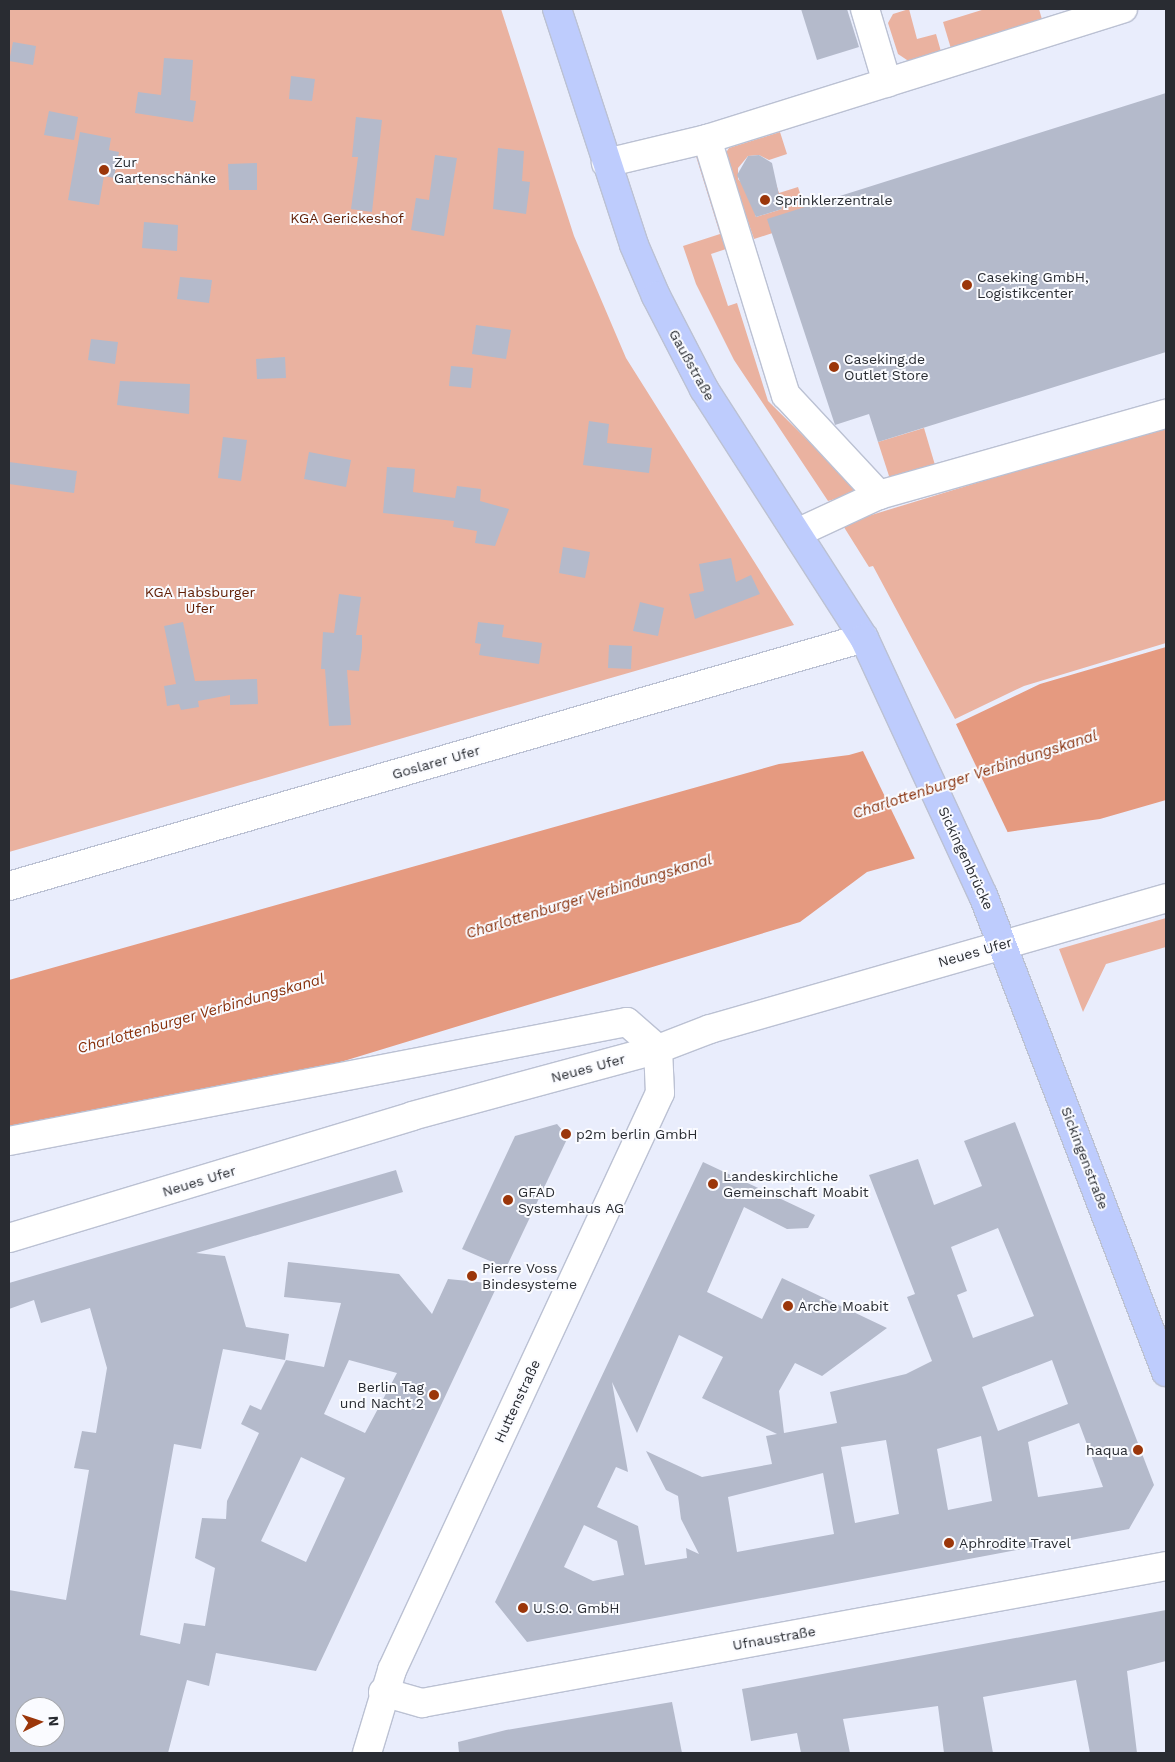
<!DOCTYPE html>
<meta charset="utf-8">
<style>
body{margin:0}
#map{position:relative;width:1175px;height:1762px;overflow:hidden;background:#e9edfc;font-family:"Work Sans",sans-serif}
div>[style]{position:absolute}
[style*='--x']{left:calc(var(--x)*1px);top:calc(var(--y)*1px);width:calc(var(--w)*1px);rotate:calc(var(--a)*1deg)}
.green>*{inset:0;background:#eab2a0}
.water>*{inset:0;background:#e59a80}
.pier>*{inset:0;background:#e9edfc}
.building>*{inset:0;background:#b4bacb}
.roads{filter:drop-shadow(1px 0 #bbc1d3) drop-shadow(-1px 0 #bbc1d3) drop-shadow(0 1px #bbc1d3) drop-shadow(0 -1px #bbc1d3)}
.minor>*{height:28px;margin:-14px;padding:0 14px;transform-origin:14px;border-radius:14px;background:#fff}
.major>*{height:28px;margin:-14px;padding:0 14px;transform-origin:14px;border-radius:14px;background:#beccfd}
.dots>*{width:14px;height:14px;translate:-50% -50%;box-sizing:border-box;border:2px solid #fafbff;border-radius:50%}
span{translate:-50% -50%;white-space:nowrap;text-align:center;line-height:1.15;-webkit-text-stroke:4px #fafbff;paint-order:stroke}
.poi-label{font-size:14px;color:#292c32}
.left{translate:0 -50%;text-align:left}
.right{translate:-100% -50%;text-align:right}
.park-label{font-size:14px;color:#601d03}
.street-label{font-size:14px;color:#292c32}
.water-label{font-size:15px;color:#872f0a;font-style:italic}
.frame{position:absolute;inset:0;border:10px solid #292c32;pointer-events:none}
.north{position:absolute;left:15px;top:1697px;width:50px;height:50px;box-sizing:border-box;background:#fafbff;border:1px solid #a6a8ad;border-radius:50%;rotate:86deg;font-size:14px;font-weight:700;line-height:20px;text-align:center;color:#292c32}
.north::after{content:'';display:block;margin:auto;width:18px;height:22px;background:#9b360a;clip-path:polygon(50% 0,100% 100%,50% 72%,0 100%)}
</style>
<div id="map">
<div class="green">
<i style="clip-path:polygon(9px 9px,501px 9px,574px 236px,626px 358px,794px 625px,9px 852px)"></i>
<i style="clip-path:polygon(909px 9px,917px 39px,936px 34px,942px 55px,910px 62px,898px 54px,888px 23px,893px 14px)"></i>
<i style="clip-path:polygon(985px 9px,1039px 9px,1043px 23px,952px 52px,943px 22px)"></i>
<i style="clip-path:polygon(780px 132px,787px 154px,769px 160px,759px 155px,748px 156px,738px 168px,738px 179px,748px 190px,756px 217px,782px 209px,774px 178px,779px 193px,798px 187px,809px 221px,754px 239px,725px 154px,729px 148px)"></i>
<i style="clip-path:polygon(699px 152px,729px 248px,711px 254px,728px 306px,737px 303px,768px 401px,856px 488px,853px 494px,828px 501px,734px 360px,696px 284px,683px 246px,720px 234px,695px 153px)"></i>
<i style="clip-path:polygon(1166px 425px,1166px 643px,1024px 686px,955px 719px,873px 566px,869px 567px,842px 524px)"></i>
<i style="clip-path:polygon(924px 428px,935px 465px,890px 479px,878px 442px)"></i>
<i style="clip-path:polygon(1166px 918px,1166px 947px,1106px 964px,1083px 1012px,1059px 949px)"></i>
</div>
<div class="water">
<i style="clip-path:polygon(1166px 647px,1166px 800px,1100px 819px,1008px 832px,867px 872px,800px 922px,334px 1064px,9px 1127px,9px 980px,779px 764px,849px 755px,954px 725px,1040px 684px)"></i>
</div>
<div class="pier">
<i style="clip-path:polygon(955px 722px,1009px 835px,916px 861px,862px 749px)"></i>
</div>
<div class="building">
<i style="clip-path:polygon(801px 9px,847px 9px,859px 47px,817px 60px)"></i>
<i style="clip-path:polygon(13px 42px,36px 46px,33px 65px,9px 61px)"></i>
<i style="clip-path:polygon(164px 58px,193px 60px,190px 100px,196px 101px,193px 122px,135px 113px,138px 92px,161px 95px)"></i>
<i style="clip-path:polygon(291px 76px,315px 79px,312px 101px,289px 99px)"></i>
<i style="clip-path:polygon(1166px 93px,1166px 352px,878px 442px,869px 414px,835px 425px,767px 219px)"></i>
<i style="clip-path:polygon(49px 111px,78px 117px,74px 140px,44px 135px)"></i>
<i style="clip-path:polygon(356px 117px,382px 120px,372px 212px,351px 209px,358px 157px,352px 157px)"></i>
<i style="clip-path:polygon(80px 132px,111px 138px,109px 150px,119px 152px,114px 178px,104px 176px,99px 205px,68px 200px)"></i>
<i style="clip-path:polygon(498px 148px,524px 151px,522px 181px,530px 182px,526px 214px,493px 209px)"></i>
<i style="clip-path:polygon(435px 155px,457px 158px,444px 236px,411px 230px,416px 198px,429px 200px)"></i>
<i style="clip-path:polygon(748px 156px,759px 155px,772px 163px,782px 209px,756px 217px,737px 175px)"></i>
<i style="clip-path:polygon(257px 163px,257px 190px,229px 190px,228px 164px)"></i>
<i style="clip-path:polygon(144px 222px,178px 225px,177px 251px,142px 248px)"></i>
<i style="clip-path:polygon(180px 277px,212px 280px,209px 303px,177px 299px)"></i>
<i style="clip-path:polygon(476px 325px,511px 330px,506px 359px,472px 354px)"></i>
<i style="clip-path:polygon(91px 339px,118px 342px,115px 364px,88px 360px)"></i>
<i style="clip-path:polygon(285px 357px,286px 378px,257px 379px,256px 359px)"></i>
<i style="clip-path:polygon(451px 366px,473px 368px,471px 388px,449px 386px)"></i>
<i style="clip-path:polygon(120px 381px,190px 384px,189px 414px,117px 405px)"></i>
<i style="clip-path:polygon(589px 421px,609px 424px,607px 443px,652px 448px,649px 473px,583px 465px)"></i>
<i style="clip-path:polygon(223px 437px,247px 440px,241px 481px,218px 478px)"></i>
<i style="clip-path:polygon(309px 452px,351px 460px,346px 487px,304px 479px)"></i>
<i style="clip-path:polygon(9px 462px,77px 471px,74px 493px,9px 484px)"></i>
<i style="clip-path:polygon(387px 467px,415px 469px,413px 492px,455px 498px,457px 486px,481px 489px,480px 501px,509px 509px,495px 546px,475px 543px,477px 531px,453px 527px,454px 521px,383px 513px)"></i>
<i style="clip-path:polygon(563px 547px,590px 552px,585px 578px,559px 573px)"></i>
<i style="clip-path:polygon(731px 558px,736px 582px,751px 575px,760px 594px,695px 619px,689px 594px,704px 591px,699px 564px)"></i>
<i style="clip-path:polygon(339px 594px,361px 597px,356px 635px,362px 635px,362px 648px,359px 671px,347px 670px,351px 725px,329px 726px,325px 669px,321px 669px,323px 632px,334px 633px)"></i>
<i style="clip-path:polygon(640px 602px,664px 608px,658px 636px,633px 631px)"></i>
<i style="clip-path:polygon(183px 622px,195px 681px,257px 679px,258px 704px,230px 705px,230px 695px,198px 701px,199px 707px,181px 710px,179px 704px,167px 706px,164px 686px,176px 684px,164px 626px)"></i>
<i style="clip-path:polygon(478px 622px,504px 625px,502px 637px,542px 643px,539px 664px,479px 655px,481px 644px,475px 643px)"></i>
<i style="clip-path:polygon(609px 645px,632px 646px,631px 669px,608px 668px)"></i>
<i style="clip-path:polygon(evenodd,1015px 1122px,1154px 1485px,1129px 1529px,527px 1642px,495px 1602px,703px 1162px,815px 1215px,808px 1228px,787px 1229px,744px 1207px,707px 1292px,762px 1319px,782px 1278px,887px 1328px,822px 1376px,795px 1363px,779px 1391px,784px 1433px,837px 1423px,830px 1392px,906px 1374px,932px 1361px,907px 1297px,915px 1294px,869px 1175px,918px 1159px,934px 1205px,982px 1186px,964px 1141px,1015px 1122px,998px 1228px,1034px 1316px,973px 1338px,957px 1295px,967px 1291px,951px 1247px,998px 1228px,1015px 1122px,679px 1335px,723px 1357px,702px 1398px,777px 1434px,766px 1436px,772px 1464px,702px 1477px,646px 1451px,666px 1490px,678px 1496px,681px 1519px,699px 1554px,686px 1548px,687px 1558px,645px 1565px,638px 1526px,597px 1507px,616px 1467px,628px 1472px,612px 1382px,637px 1433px,679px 1335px,1015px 1122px,1052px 1360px,1068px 1404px,998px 1431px,982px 1387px,1052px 1360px,1015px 1122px,1079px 1423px,1103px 1487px,1038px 1497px,1028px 1442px,1079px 1423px,1015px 1122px,981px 1436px,992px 1501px,948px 1510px,937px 1449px,981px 1436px,1015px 1122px,886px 1440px,899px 1514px,855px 1523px,841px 1447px,886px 1440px,1015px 1122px,823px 1473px,834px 1534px,737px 1552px,728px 1497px,823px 1473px,1015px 1122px,584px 1525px,617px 1541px,624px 1575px,593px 1581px,564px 1567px,584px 1525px)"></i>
<i style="clip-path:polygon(557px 1124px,568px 1137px,506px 1268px,462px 1249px,515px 1136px)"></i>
<i style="clip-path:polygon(evenodd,396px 1170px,403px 1192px,196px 1253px,225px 1256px,246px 1327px,289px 1334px,285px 1360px,223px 1349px,201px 1449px,174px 1444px,140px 1635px,180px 1644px,184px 1623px,205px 1626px,215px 1568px,195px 1558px,202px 1518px,226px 1519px,227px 1501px,259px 1433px,241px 1424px,250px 1405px,261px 1410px,286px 1360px,324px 1367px,341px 1303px,284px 1297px,288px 1262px,399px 1274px,432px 1314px,448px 1279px,498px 1284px,316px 1671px,216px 1653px,209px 1686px,187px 1680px,168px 1753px,9px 1753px,9px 1590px,66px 1600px,89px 1470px,74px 1468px,82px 1431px,96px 1433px,107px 1368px,90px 1308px,41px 1323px,34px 1300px,9px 1309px,9px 1283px,396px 1170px,349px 1360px,397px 1373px,365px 1433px,324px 1414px,349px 1360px,396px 1170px,301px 1457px,345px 1478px,306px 1562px,261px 1541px,301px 1457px,396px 1170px,25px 1707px,55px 1707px,55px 1737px,25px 1737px,25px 1707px)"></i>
<i style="clip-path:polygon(1166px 1610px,1166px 1661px,1127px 1671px,1137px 1753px,1090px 1753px,1076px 1680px,983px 1697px,993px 1753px,944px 1753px,938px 1706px,843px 1719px,850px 1753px,801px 1753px,797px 1733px,751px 1741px,742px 1689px)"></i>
<i style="clip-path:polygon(672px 1702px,682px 1753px,459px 1753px,458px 1742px,506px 1730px)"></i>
</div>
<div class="roads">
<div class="minor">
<i style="--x:865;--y:9;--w:77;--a:73.4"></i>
<i style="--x:707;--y:139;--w:268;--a:72.9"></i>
<i style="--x:786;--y:395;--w:137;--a:47.1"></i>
<i style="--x:606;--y:163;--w:104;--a:-13.4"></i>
<i style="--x:707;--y:139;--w:436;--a:-17.4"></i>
<i style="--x:797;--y:533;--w:90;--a:-24.9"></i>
<i style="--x:879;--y:495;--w:298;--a:-15.8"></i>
<i style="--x:9;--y:886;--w:890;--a:-16.18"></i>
<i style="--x:9;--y:1141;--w:629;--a:-10.9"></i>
<i style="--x:627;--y:1022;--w:41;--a:41.1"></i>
<i style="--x:9;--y:1238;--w:421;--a:-16.8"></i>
<i style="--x:412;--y:1116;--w:255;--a:-15.2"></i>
<i style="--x:658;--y:1049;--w:56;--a:-21"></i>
<i style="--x:710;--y:1029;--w:474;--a:-16"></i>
<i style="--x:383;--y:1692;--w:41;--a:15.8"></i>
<i style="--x:422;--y:1703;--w:757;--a:-10.43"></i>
<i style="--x:367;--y:1753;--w:87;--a:-73.2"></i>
<i style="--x:392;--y:1670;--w:636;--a:-65.09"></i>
<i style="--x:660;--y:1093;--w:44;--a:-92.6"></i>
</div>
<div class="major">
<i style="--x:557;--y:9;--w:248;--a:71.9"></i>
<i style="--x:634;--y:245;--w:56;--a:66.7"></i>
<i style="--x:656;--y:296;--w:105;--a:62.7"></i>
<i style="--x:704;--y:389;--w:296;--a:57.3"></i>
<i style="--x:864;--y:638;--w:283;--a:65.2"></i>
<i style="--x:983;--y:895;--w:511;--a:69.01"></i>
</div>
</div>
<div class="dots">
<i style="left:104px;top:170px;background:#9b360a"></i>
<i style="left:765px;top:200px;background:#9b360a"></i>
<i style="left:967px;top:285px;background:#9b360a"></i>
<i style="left:834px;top:367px;background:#9b360a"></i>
<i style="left:566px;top:1134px;background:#9b360a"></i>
<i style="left:713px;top:1184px;background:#9b360a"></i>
<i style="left:508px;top:1200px;background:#9b360a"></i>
<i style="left:472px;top:1276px;background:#9b360a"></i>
<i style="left:788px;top:1306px;background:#9b360a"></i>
<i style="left:434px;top:1395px;background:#9b360a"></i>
<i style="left:1138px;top:1450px;background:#9b360a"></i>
<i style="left:949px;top:1543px;background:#9b360a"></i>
<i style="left:523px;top:1608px;background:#9b360a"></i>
</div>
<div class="poi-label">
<span class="left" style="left:114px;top:170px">Zur<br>Gartenschänke</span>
<span class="left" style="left:775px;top:200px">Sprinklerzentrale</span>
<span class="left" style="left:977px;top:285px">Caseking GmbH,<br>Logistikcenter</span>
<span class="left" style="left:844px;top:367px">Caseking.de<br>Outlet Store</span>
<span class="left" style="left:576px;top:1134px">p2m berlin GmbH</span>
<span class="left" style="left:723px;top:1184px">Landeskirchliche<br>Gemeinschaft Moabit</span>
<span class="left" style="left:518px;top:1200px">GFAD<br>Systemhaus AG</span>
<span class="left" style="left:482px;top:1276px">Pierre Voss<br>Bindesysteme</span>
<span class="left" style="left:798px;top:1306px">Arche Moabit</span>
<span class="right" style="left:424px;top:1395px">Berlin Tag<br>und Nacht 2</span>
<span class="right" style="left:1128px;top:1450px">haqua</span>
<span class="left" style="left:959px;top:1543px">Aphrodite Travel</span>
<span class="left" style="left:533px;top:1608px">U.S.O. GmbH</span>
</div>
<div class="park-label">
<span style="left:347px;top:218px">KGA Gerickeshof</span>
<span style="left:200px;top:600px">KGA Habsburger<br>Ufer</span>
</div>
<div class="street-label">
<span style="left:692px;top:365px;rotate:61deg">Gaußstraße</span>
<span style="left:436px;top:762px;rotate:-16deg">Goslarer Ufer</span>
<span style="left:966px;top:858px;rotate:65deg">Sickingenbrücke</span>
<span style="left:975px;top:952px;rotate:-16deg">Neues Ufer</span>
<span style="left:588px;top:1068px;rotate:-15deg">Neues Ufer</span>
<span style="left:1085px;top:1158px;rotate:69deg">Sickingenstraße</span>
<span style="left:199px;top:1181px;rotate:-17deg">Neues Ufer</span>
<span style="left:517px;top:1401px;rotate:-65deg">Huttenstraße</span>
<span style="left:774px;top:1638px;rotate:-10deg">Ufnaustraße</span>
</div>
<div class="water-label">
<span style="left:975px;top:775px;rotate:-18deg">Charlottenburger Verbindungskanal</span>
<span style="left:589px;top:897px;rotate:-17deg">Charlottenburger Verbindungskanal</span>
<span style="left:201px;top:1014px;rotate:-16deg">Charlottenburger Verbindungskanal</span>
</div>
<div class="frame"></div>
<div class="north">N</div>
</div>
